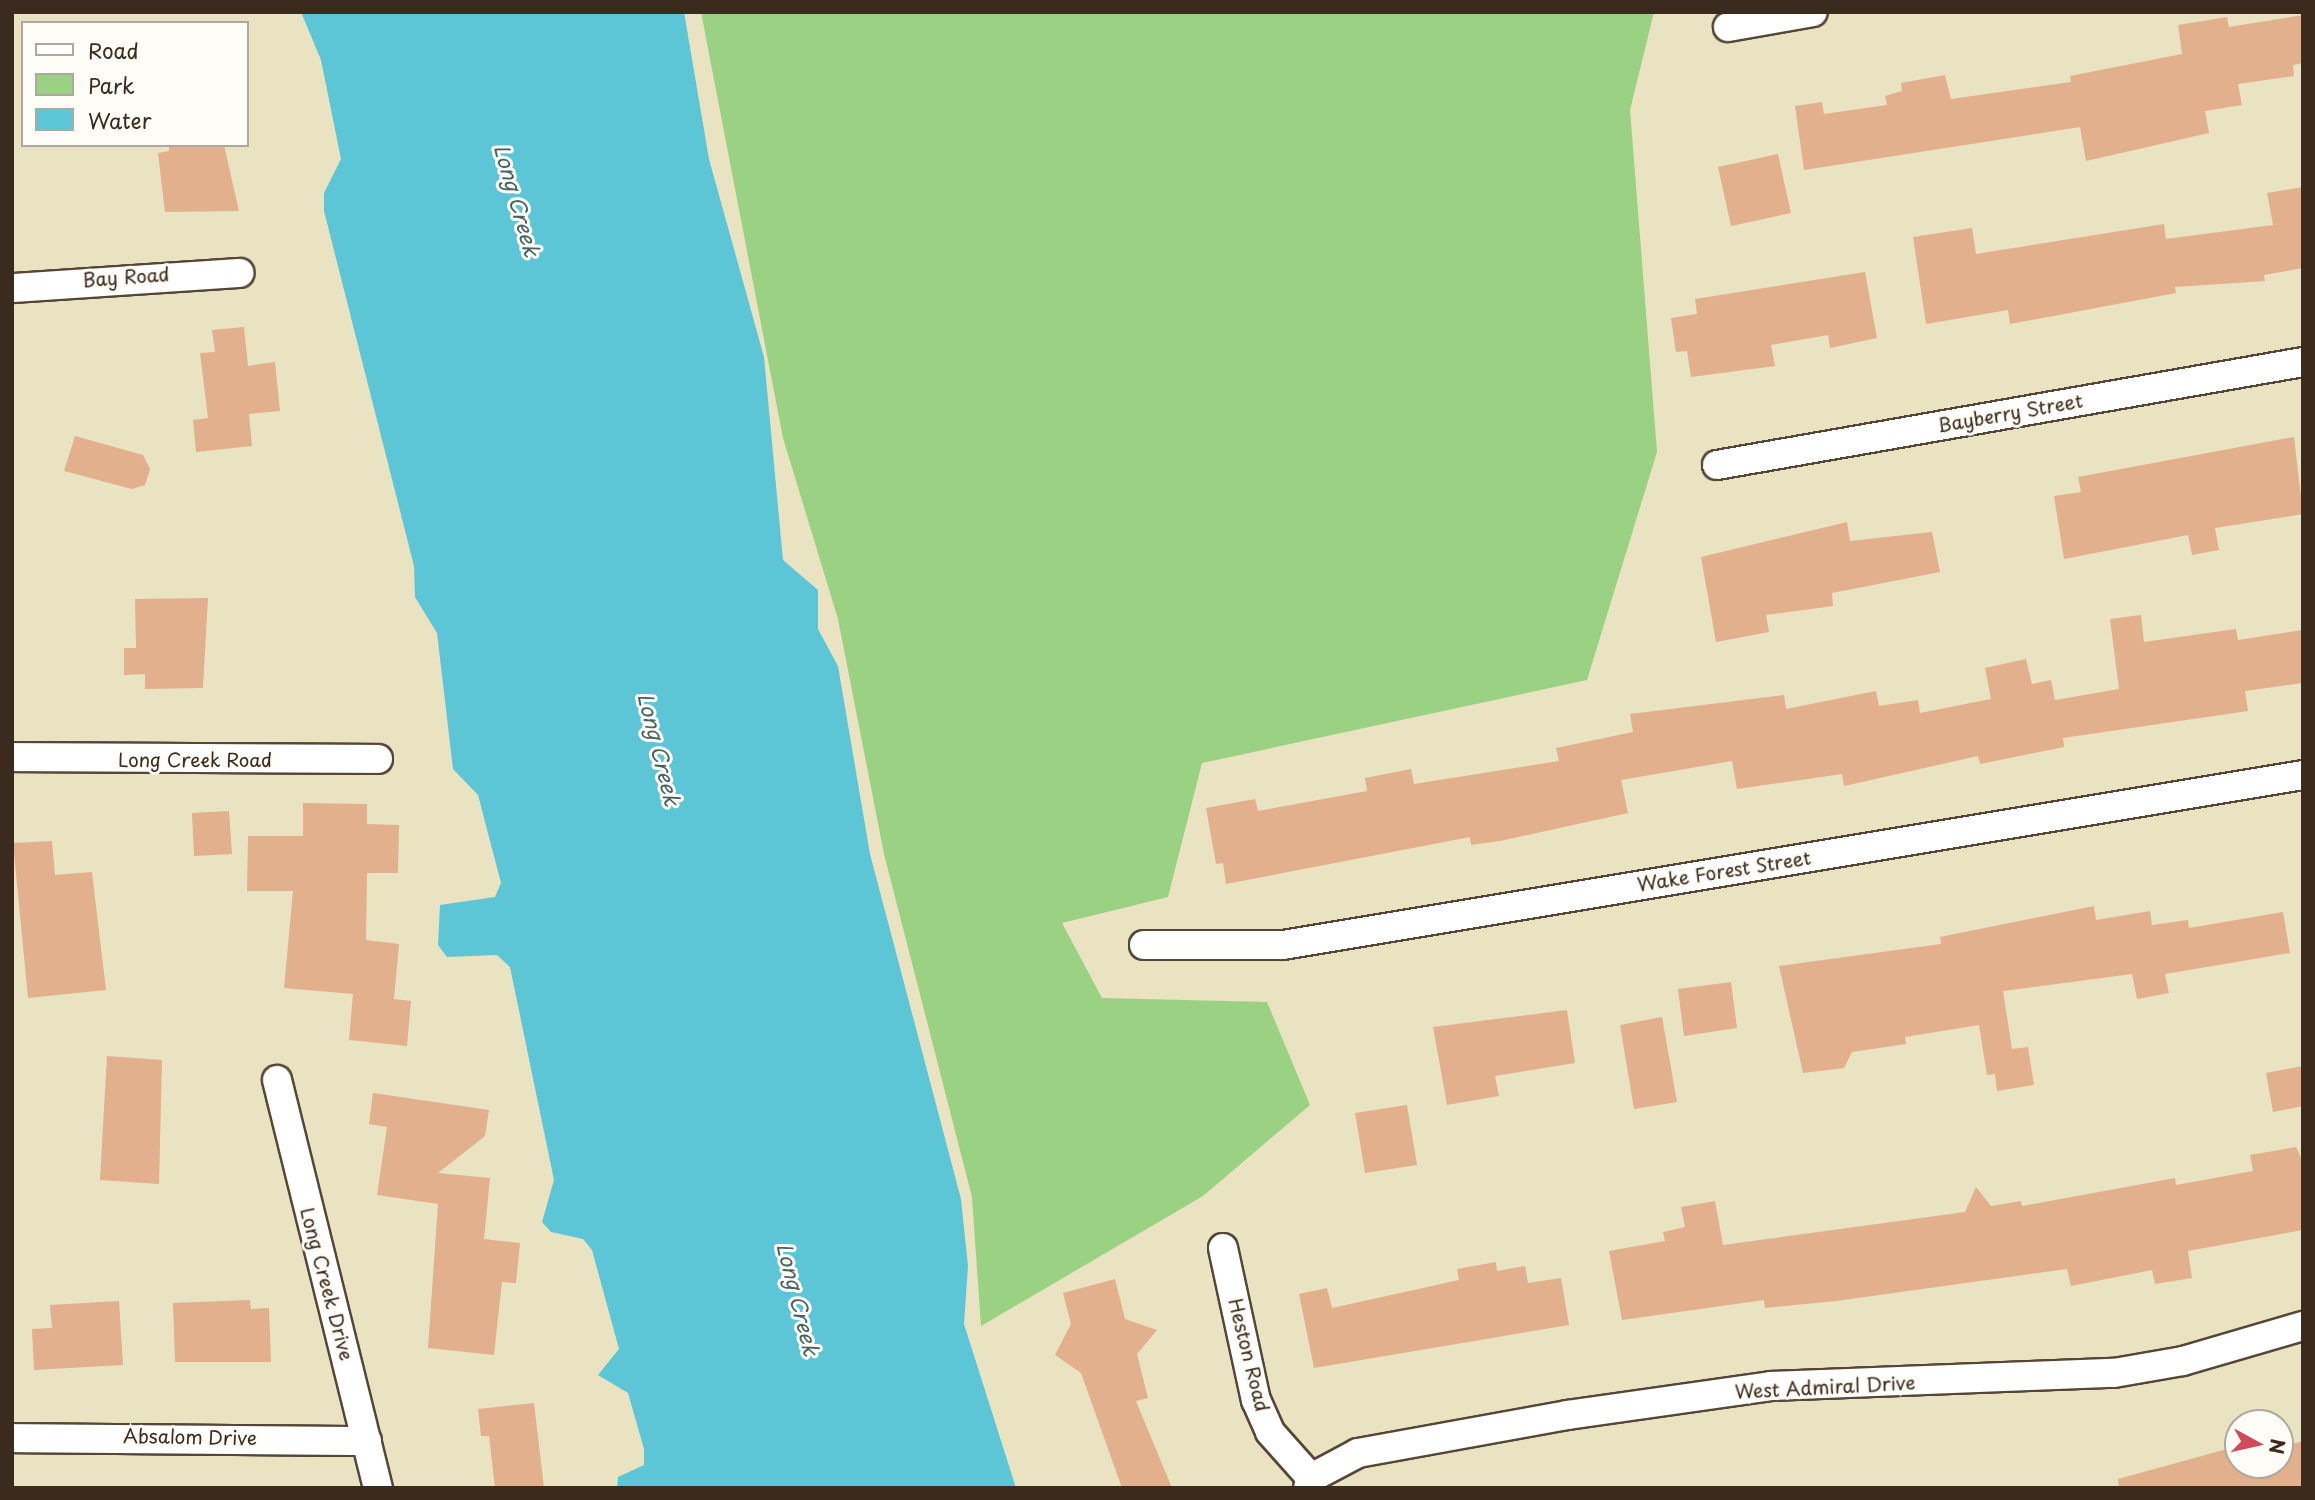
<!DOCTYPE html>
<style>
body{margin:0}
#map{position:relative;width:2315px;height:1500px;overflow:hidden;background:#e9e3c2;font-family:"Playpen Sans",sans-serif}
div>[style]{position:absolute}
[style*='--x']{left:calc(var(--x)*1px);top:calc(var(--y)*1px);width:calc(var(--w)*1px);rotate:calc(var(--a)*1deg)}
.green>*{inset:0;background:#9ad182}
.water>*{inset:0;background:#5cc6d7}
.building>*{inset:0;background:#e2b08c}
.roads{filter:drop-shadow(2px 0 #554637) drop-shadow(-2px 0 #554637) drop-shadow(0 2px #554637) drop-shadow(0 -2px #554637)}
.minor>*{height:28px;margin:-14px;padding:0 14px;transform-origin:14px;border-radius:14px;background:#fff}
span{translate:-50% -50%;white-space:nowrap;text-align:center;line-height:1.15;-webkit-text-stroke:6px #fdfcf7;paint-order:stroke}
.street-label{font-size:19px;color:#3b2a1e}
.water-label{font-size:21px;color:#47615f;font-style:italic}
.frame{position:absolute;inset:0;border:14px solid #3b2a1e;pointer-events:none}
.legend{position:absolute;left:21px;top:21px;width:228px;height:126px;box-sizing:border-box;background:#fdfcf7;border:2px solid #afa8a0;margin:0;padding:9px 12px;list-style:none;font-size:21px;color:#3b2a1e}
.legend li{display:flex;align-items:center;gap:14px;height:35px}
.legend b{width:35px;border:2px solid #afa8a0}
.north{position:absolute;left:2224px;top:1409px;width:70px;height:70px;box-sizing:border-box;background:#fdfcf7;border:2px solid #afa8a0;border-radius:50%;rotate:98deg;font-size:19px;font-weight:700;line-height:28px;text-align:center;color:#3b2a1e}
.north::after{content:'';display:block;margin:auto;width:24px;height:32px;background:#d1495b;clip-path:polygon(50% 0,100% 100%,50% 72%,0 100%)}
</style>
<div id="map">
<div class="green">
<i style="clip-path:polygon(701px 12px,1654px 12px,1630px 110px,1657px 452px,1587px 680px,1202px 763px,1168px 897px,1062px 923px,1102px 998px,1267px 1002px,1310px 1105px,1203px 1196px,981px 1326px,972px 1197px,884px 854px,838px 619px,783px 438px)"></i>
</div>
<div class="water">
<i style="clip-path:polygon(301px 12px,684px 12px,709px 159px,764px 357px,783px 560px,818px 590px,818px 629px,838px 666px,870px 854px,961px 1199px,968px 1266px,964px 1324px,1016px 1488px,617px 1488px,618px 1477px,644px 1465px,644px 1449px,628px 1393px,598px 1375px,619px 1349px,592px 1250px,583px 1239px,551px 1232px,542px 1222px,554px 1180px,510px 967px,497px 955px,447px 957px,438px 945px,440px 905px,495px 897px,501px 883px,478px 795px,453px 769px,437px 633px,415px 597px,414px 566px,324px 211px,324px 193px,341px 159px,321px 60px)"></i>
</div>
<div class="building">
<i style="clip-path:polygon(2303px 15px,2303px 63px,2293px 65px,2294px 76px,2238px 84px,2242px 105px,2205px 111px,2209px 133px,2086px 161px,2080px 127px,1804px 170px,1795px 106px,1822px 102px,1824px 114px,1887px 105px,1885px 96px,1902px 91px,1901px 83px,1945px 75px,1951px 99px,2071px 82px,2070px 76px,2182px 54px,2178px 25px,2227px 17px,2229px 27px)"></i>
<i style="clip-path:polygon(169px 145px,224px 145px,239px 211px,165px 212px,158px 153px,169px 151px)"></i>
<i style="clip-path:polygon(1778px 154px,1791px 213px,1731px 226px,1718px 167px)"></i>
<i style="clip-path:polygon(2303px 187px,2303px 268px,2264px 275px,2265px 281px,2175px 287px,2176px 293px,2010px 324px,2008px 310px,1926px 324px,1913px 237px,1972px 228px,1976px 254px,2164px 224px,2166px 239px,2273px 225px,2267px 193px)"></i>
<i style="clip-path:polygon(1865px 272px,1877px 338px,1830px 348px,1828px 335px,1771px 345px,1775px 366px,1691px 377px,1687px 351px,1676px 352px,1671px 318px,1697px 314px,1695px 299px)"></i>
<i style="clip-path:polygon(244px 327px,248px 366px,275px 362px,280px 411px,249px 414px,252px 446px,196px 452px,193px 420px,208px 418px,200px 353px,215px 352px,212px 330px)"></i>
<i style="clip-path:polygon(75px 436px,143px 455px,150px 469px,145px 485px,132px 489px,64px 471px)"></i>
<i style="clip-path:polygon(2294px 437px,2303px 514px,2215px 528px,2219px 550px,2192px 555px,2188px 535px,2064px 559px,2054px 496px,2081px 492px,2078px 477px)"></i>
<i style="clip-path:polygon(1847px 522px,1850px 541px,1932px 532px,1940px 572px,1832px 593px,1833px 606px,1766px 615px,1769px 632px,1716px 642px,1701px 557px)"></i>
<i style="clip-path:polygon(208px 598px,203px 688px,145px 689px,145px 674px,124px 675px,124px 648px,136px 648px,135px 599px)"></i>
<i style="clip-path:polygon(2141px 615px,2144px 642px,2236px 629px,2238px 640px,2303px 630px,2303px 683px,2245px 691px,2248px 711px,2063px 738px,2064px 747px,1980px 764px,1978px 756px,1844px 786px,1842px 774px,1737px 789px,1732px 761px,1621px 780px,1628px 813px,1500px 841px,1471px 845px,1470px 837px,1226px 884px,1223px 863px,1216px 864px,1206px 808px,1255px 799px,1258px 811px,1367px 791px,1365px 778px,1411px 769px,1414px 784px,1559px 761px,1556px 748px,1633px 732px,1630px 714px,1784px 695px,1786px 709px,1876px 691px,1879px 706px,1918px 700px,1920px 713px,1991px 699px,1985px 668px,2026px 659px,2032px 684px,2051px 680px,2055px 700px,2119px 689px,2110px 619px)"></i>
<i style="clip-path:polygon(303px 803px,367px 804px,367px 824px,399px 825px,398px 873px,367px 873px,366px 940px,399px 944px,394px 999px,411px 1001px,407px 1046px,349px 1040px,353px 994px,284px 988px,293px 891px,247px 891px,248px 836px,303px 836px)"></i>
<i style="clip-path:polygon(229px 811px,232px 854px,194px 856px,192px 813px)"></i>
<i style="clip-path:polygon(52px 841px,55px 875px,92px 872px,106px 990px,28px 998px,13px 843px)"></i>
<i style="clip-path:polygon(2094px 906px,2096px 920px,2150px 911px,2152px 925px,2188px 920px,2189px 928px,2283px 912px,2290px 953px,2165px 974px,2169px 993px,2137px 999px,2132px 974px,2003px 991px,2012px 1049px,2028px 1047px,2034px 1085px,1997px 1091px,1995px 1074px,1987px 1075px,1979px 1025px,1905px 1037px,1906px 1044px,1852px 1052px,1844px 1068px,1803px 1073px,1779px 966px,1941px 944px,1940px 937px)"></i>
<i style="clip-path:polygon(1731px 982px,1737px 1028px,1684px 1036px,1678px 989px)"></i>
<i style="clip-path:polygon(1567px 1010px,1575px 1063px,1495px 1076px,1499px 1096px,1447px 1105px,1433px 1027px)"></i>
<i style="clip-path:polygon(1662px 1017px,1677px 1102px,1634px 1109px,1620px 1025px)"></i>
<i style="clip-path:polygon(107px 1056px,162px 1060px,159px 1184px,100px 1180px)"></i>
<i style="clip-path:polygon(2303px 1066px,2303px 1106px,2273px 1112px,2266px 1073px)"></i>
<i style="clip-path:polygon(373px 1093px,489px 1110px,485px 1136px,438px 1173px,490px 1178px,484px 1239px,520px 1243px,516px 1283px,502px 1282px,494px 1355px,428px 1348px,438px 1204px,377px 1195px,387px 1127px,369px 1124px)"></i>
<i style="clip-path:polygon(1407px 1105px,1417px 1165px,1365px 1173px,1355px 1113px)"></i>
<i style="clip-path:polygon(2296px 1147px,2303px 1162px,2303px 1230px,2188px 1251px,2192px 1278px,2155px 1284px,2152px 1270px,2071px 1286px,2067px 1269px,1836px 1301px,1765px 1308px,1764px 1300px,1622px 1320px,1609px 1251px,1665px 1241px,1663px 1232px,1685px 1227px,1681px 1207px,1715px 1201px,1723px 1245px,1965px 1212px,1976px 1187px,1991px 1206px,2021px 1201px,2022px 1206px,2175px 1178px,2176px 1185px,2253px 1171px,2250px 1155px)"></i>
<i style="clip-path:polygon(1496px 1262px,1497px 1271px,1525px 1266px,1528px 1283px,1561px 1278px,1569px 1325px,1314px 1368px,1299px 1294px,1327px 1288px,1332px 1308px,1459px 1280px,1457px 1269px)"></i>
<i style="clip-path:polygon(1115px 1279px,1125px 1319px,1157px 1330px,1137px 1354px,1148px 1398px,1136px 1401px,1172px 1488px,1122px 1488px,1081px 1373px,1055px 1355px,1071px 1324px,1063px 1293px)"></i>
<i style="clip-path:polygon(250px 1300px,251px 1309px,269px 1308px,271px 1362px,175px 1362px,173px 1303px)"></i>
<i style="clip-path:polygon(119px 1301px,123px 1365px,34px 1370px,32px 1329px,52px 1328px,50px 1305px)"></i>
<i style="clip-path:polygon(534px 1403px,544px 1488px,495px 1488px,489px 1436px,481px 1436px,478px 1409px)"></i>
<i style="clip-path:polygon(2303px 1441px,2303px 1488px,2119px 1488px,2118px 1479px,2238px 1446px,2238px 1465px,2280px 1465px,2280px 1447px)"></i>
</div>
<div class="roads">
<div class="minor">
<i style="--x:1728;--y:27;--w:86;--a:-10"></i>
<i style="--x:12;--y:288;--w:228;--a:-3.8"></i>
<i style="--x:1717;--y:465;--w:595;--a:-9.97"></i>
<i style="--x:12;--y:757;--w:366;--a:0.3"></i>
<i style="--x:1144;--y:945;--w:139;--a:0"></i>
<i style="--x:1283;--y:945;--w:1034;--a:-9.46"></i>
<i style="--x:277;--y:1080;--w:420;--a:76.1"></i>
<i style="--x:1223;--y:1248;--w:156;--a:77.8"></i>
<i style="--x:1256;--y:1400;--w:35;--a:66"></i>
<i style="--x:1270;--y:1432;--w:62;--a:48.3"></i>
<i style="--x:1311;--y:1478;--w:10;--a:107"></i>
<i style="--x:12;--y:1438;--w:355;--a:0.5"></i>
<i style="--x:1311;--y:1478;--w:53;--a:-28"></i>
<i style="--x:1358;--y:1453;--w:213;--a:-10.3"></i>
<i style="--x:1568;--y:1415;--w:205;--a:-8.1"></i>
<i style="--x:1771;--y:1386;--w:343;--a:-2.2"></i>
<i style="--x:2114;--y:1373;--w:70;--a:-9.9"></i>
<i style="--x:2183;--y:1361;--w:125;--a:-16.3"></i>
</div>
</div>
<div class="street-label">
<span style="left:126px;top:277px;rotate:-4deg">Bay Road</span>
<span style="left:2010px;top:413px;rotate:-10deg">Bayberry Street</span>
<span style="left:195px;top:760px">Long Creek Road</span>
<span style="left:1724px;top:871px;rotate:-9deg">Wake Forest Street</span>
<span style="left:327px;top:1284px;rotate:75deg">Long Creek Drive</span>
<span style="left:1249px;top:1355px;rotate:76deg">Heston Road</span>
<span style="left:1825px;top:1387px;rotate:-3deg">West Admiral Drive</span>
<span style="left:190px;top:1437px;rotate:1deg">Absalom Drive</span>
</div>
<div class="water-label">
<span style="left:518px;top:200px;rotate:74deg">Long Creek</span>
<span style="left:660px;top:749px;rotate:76deg">Long Creek</span>
<span style="left:799px;top:1299px;rotate:76deg">Long Creek</span>
</div>
<div class="frame"></div>
<ul class="legend">
<li><b style="height:9px;background:#fff"></b>Road</li>
<li><b style="height:19px;background:#9ad182"></b>Park</li>
<li><b style="height:19px;background:#5cc6d7"></b>Water</li>
</ul>
<div class="north">N</div>
</div>
